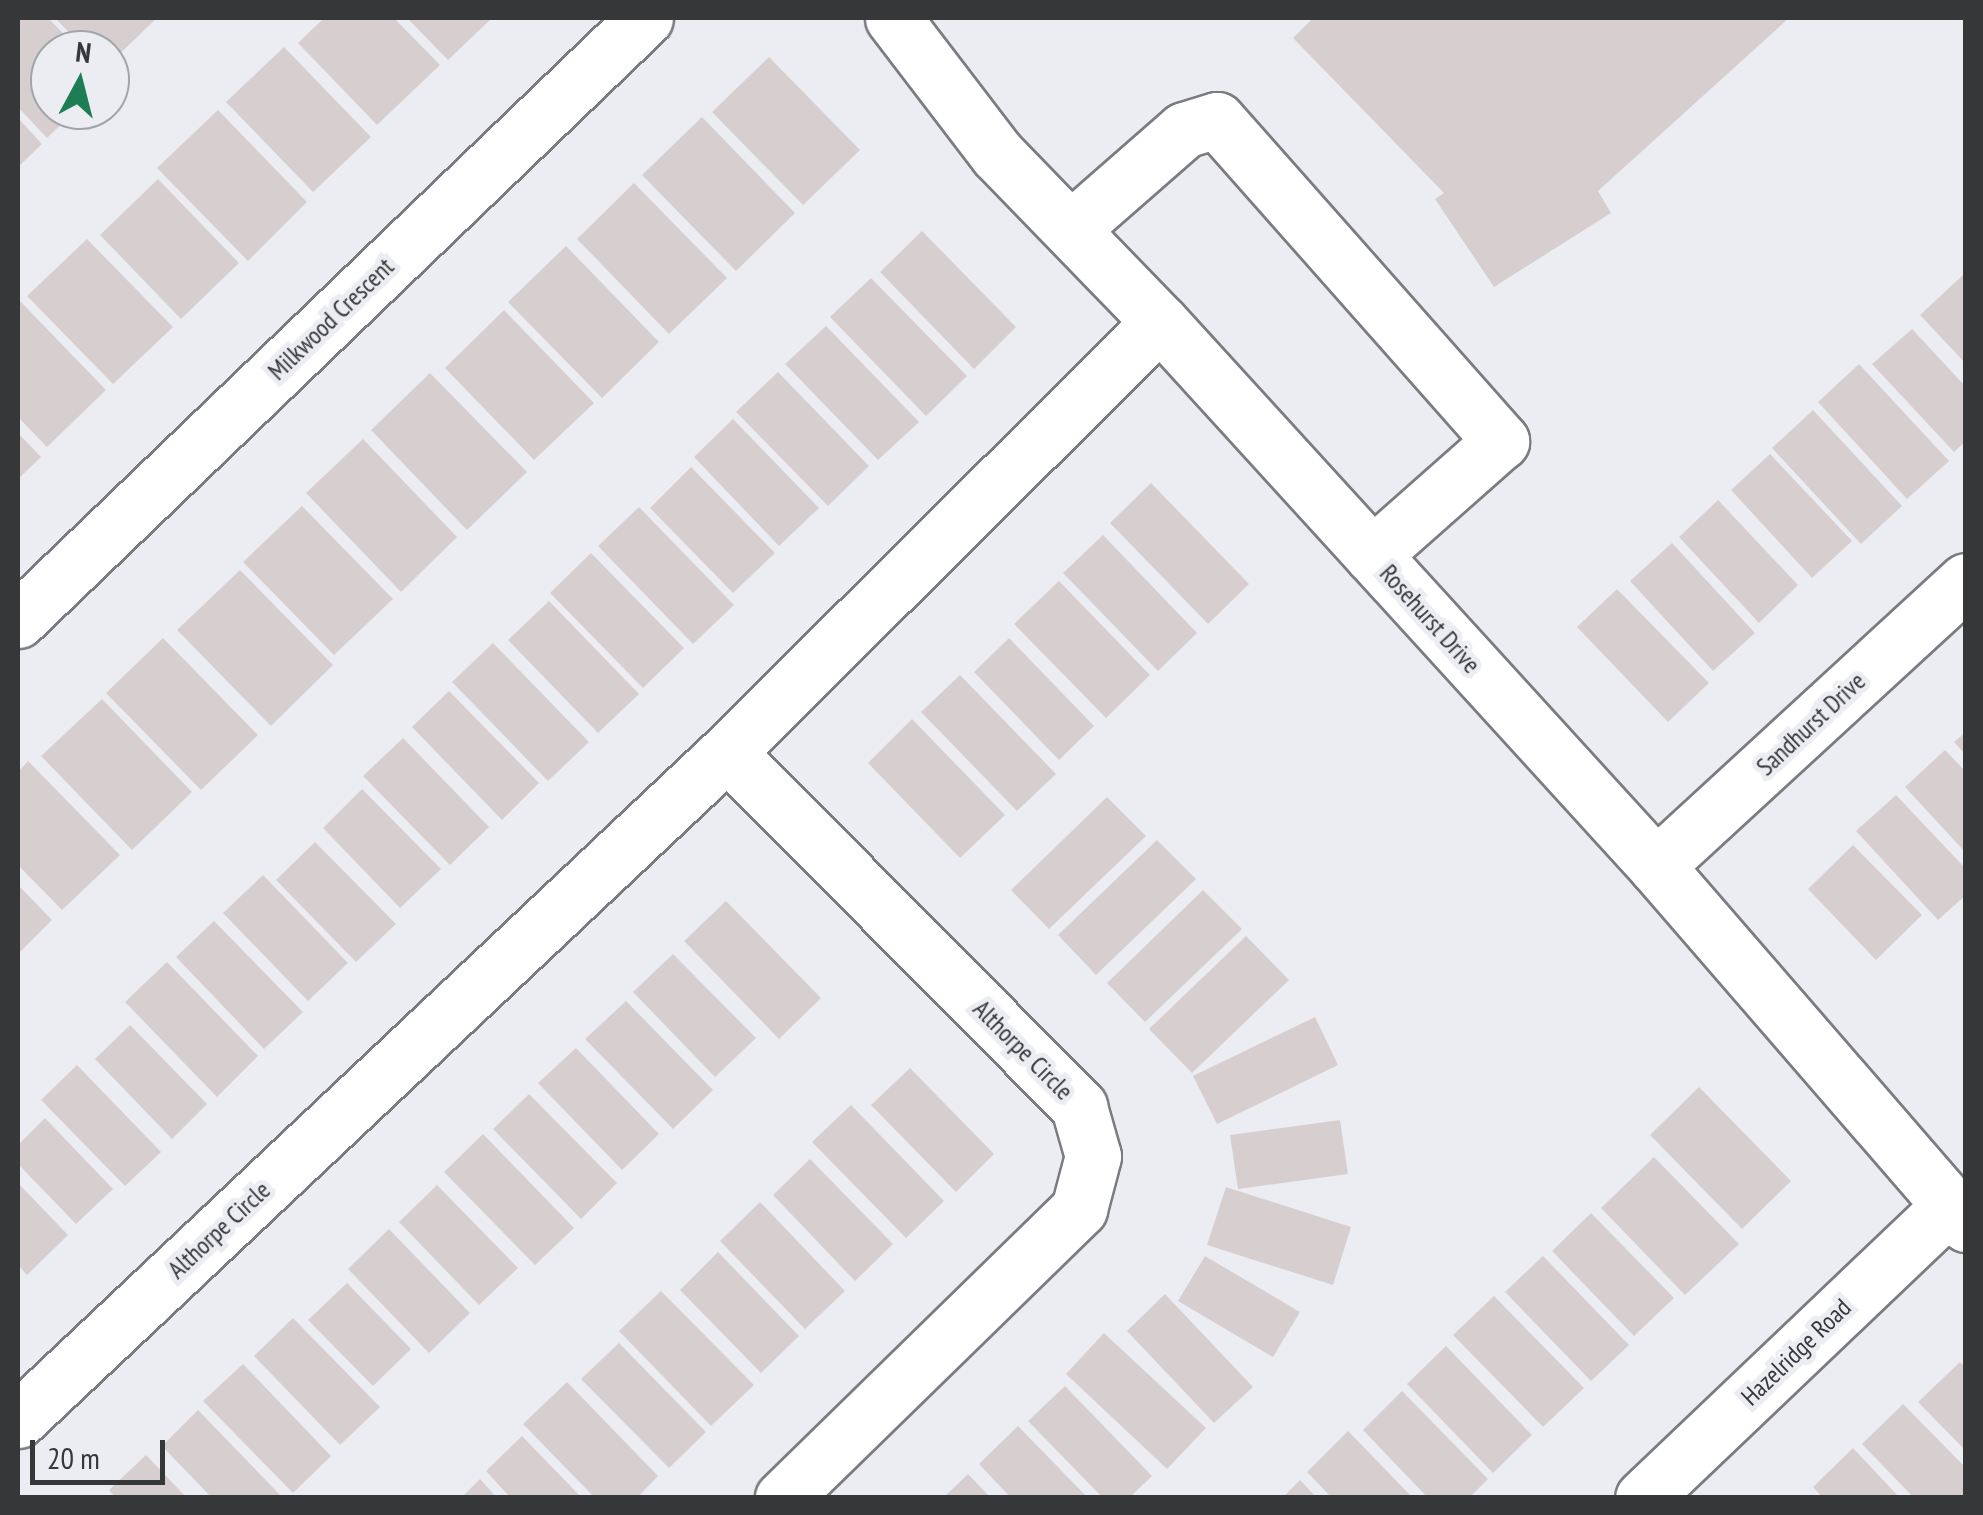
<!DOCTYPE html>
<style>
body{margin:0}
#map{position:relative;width:1983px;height:1515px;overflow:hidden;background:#ecedf3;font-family:"PT Sans Narrow",sans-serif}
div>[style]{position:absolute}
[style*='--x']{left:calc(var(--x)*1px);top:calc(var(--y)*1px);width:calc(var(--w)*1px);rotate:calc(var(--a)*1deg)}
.building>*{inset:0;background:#d7cfcf}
.roads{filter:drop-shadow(2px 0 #7b7c82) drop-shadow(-2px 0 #7b7c82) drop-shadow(0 2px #7b7c82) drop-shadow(0 -2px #7b7c82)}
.minor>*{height:55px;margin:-27.5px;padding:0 27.5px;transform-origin:27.5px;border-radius:27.5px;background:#fff}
span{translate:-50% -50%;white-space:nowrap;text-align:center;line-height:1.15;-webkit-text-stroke:10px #ecedf3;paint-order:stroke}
.street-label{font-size:25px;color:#363739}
.frame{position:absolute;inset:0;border:20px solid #363739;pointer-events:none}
.north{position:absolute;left:30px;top:30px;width:100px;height:100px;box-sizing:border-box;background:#ecedf3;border:2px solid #a3a4a9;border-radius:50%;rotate:7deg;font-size:28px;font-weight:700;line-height:40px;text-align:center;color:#363739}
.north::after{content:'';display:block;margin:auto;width:35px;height:45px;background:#1d7d54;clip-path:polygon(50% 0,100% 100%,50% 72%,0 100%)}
.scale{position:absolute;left:30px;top:1440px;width:135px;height:45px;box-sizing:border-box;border:5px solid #363739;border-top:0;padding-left:12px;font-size:30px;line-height:35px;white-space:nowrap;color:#363739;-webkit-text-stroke:8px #ecedf3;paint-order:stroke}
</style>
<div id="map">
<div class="building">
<i style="clip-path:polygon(18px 18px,48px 18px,80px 50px,50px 50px,50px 110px,76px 110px,47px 138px,18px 107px)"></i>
<i style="clip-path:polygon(55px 18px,157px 18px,110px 63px,110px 50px,86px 50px)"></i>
<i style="clip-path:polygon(324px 18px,394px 18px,440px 65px,377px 125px,298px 43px)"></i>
<i style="clip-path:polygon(407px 18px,492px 18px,448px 60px)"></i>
<i style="clip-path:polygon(1313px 18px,1789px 18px,1598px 191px,1611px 213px,1494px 287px,1435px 199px,1444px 193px,1293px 38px)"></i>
<i style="clip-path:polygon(284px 47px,371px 137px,313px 192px,226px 102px)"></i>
<i style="clip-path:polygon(769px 57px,860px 150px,803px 205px,712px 112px)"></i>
<i style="clip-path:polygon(218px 110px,307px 202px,248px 261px,157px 168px)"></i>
<i style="clip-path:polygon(702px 117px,795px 213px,736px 271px,642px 175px)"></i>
<i style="clip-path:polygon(18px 118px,42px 144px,18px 167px)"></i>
<i style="clip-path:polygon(158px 179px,239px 263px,181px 319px,100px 235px)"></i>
<i style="clip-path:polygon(634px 183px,727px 278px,669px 334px,577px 239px)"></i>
<i style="clip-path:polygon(922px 231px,1016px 327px,974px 369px,880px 272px)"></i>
<i style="clip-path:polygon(87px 239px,173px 327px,113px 384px,27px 296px)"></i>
<i style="clip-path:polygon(566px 246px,659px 342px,602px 398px,508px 302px)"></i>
<i style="clip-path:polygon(1963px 275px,1966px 278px,1966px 364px,1920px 315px)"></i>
<i style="clip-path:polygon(871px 278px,967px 376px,926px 416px,830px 317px)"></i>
<i style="clip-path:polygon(20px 301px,106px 390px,47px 447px,18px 417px)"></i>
<i style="clip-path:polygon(504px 310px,594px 403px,534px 460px,445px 368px)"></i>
<i style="clip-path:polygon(826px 326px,919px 422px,878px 460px,785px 364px)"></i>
<i style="clip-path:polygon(1912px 329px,1966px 387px,1966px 441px,1954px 452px,1872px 364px)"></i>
<i style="clip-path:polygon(1859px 364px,1949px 461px,1907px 499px,1818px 402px)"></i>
<i style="clip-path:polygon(778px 372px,869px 466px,828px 506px,736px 412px)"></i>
<i style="clip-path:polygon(430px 373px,527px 472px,467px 530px,371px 430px)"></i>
<i style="clip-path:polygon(1813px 410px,1902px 506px,1861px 544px,1772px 448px)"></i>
<i style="clip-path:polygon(733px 419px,819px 508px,779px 546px,694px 457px)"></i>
<i style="clip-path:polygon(18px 433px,41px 457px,18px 479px)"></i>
<i style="clip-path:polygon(363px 439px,457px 537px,401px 592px,306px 493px)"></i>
<i style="clip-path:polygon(1770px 454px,1852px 541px,1812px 578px,1731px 490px)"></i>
<i style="clip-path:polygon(691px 467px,775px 553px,733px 593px,650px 508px)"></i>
<i style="clip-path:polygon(1151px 483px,1249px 584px,1208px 624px,1110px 523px)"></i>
<i style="clip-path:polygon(1718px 500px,1798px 585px,1759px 623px,1679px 537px)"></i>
<i style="clip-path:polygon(302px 506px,393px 599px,334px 655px,243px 562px)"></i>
<i style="clip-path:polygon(639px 507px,734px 605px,693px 644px,598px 546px)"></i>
<i style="clip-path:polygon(1103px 535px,1197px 633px,1158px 671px,1063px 573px)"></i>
<i style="clip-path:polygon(1672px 543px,1755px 633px,1713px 671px,1630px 581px)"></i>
<i style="clip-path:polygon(591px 553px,684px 648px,643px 688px,550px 593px)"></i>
<i style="clip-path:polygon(240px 570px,333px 665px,271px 726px,177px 630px)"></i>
<i style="clip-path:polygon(1059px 581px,1150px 675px,1106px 718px,1014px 624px)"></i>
<i style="clip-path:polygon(1617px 589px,1709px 683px,1668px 722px,1577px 627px)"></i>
<i style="clip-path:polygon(549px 601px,639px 694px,598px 733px,508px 640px)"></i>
<i style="clip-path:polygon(163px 638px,258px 735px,201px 790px,106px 693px)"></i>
<i style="clip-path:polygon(1009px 638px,1094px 726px,1059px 760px,974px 672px)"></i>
<i style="clip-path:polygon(493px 643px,589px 742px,548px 781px,452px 682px)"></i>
<i style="clip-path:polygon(960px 675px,1056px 774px,1017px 811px,921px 712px)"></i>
<i style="clip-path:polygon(449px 691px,539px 783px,502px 820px,412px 727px)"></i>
<i style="clip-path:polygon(102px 699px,192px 792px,132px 850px,41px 756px)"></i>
<i style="clip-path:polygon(912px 719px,1005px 815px,960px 858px,868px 763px)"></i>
<i style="clip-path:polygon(1966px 732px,1966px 755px,1954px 742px)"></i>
<i style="clip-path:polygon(403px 738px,489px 827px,450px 865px,363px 776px)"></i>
<i style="clip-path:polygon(1945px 750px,1966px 772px,1966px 853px,1905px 787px)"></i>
<i style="clip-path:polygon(28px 761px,120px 855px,62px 910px,18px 865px,18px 772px)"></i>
<i style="clip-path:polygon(362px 789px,441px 869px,400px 908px,323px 828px)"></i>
<i style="clip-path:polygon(1896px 795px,1966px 869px,1966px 895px,1938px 920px,1856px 831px)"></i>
<i style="clip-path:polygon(1107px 797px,1146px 836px,1049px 929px,1011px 890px)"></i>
<i style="clip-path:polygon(1157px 840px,1196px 879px,1096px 975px,1058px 935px)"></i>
<i style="clip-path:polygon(315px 842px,396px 924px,356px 962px,276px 880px)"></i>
<i style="clip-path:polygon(1853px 845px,1922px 915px,1876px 960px,1808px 889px)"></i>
<i style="clip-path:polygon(263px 875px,348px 963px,308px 1001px,223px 913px)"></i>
<i style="clip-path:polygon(18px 885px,52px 920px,18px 954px)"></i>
<i style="clip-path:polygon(1203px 890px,1242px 929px,1145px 1022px,1107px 983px)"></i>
<i style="clip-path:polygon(726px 901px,821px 998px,779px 1039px,684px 941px)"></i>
<i style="clip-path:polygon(214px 921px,303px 1012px,264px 1049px,176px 957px)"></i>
<i style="clip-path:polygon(1246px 936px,1289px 980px,1192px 1073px,1149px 1029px)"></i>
<i style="clip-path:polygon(673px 954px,756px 1038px,715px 1077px,633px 992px)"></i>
<i style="clip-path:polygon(167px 962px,258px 1056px,217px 1097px,125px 1002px)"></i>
<i style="clip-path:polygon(626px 1001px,713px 1090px,673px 1129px,585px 1039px)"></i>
<i style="clip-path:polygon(1315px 1017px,1338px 1065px,1217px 1124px,1193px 1076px)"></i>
<i style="clip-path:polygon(130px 1025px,207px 1104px,172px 1139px,95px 1059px)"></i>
<i style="clip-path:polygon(576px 1048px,659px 1134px,622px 1170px,538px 1083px)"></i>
<i style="clip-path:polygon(77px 1065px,161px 1152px,125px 1186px,41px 1100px)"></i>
<i style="clip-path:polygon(910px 1068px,994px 1154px,956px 1192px,871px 1105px)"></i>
<i style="clip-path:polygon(1699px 1087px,1791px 1181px,1742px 1229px,1650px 1135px)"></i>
<i style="clip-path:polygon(529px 1094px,617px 1183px,581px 1219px,493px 1129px)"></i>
<i style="clip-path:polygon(851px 1105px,944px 1201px,906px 1238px,812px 1142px)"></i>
<i style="clip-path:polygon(45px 1118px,113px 1189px,76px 1224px,18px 1164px,18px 1145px)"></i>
<i style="clip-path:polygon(1340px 1120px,1348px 1174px,1238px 1189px,1230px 1135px)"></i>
<i style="clip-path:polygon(483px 1134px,574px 1228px,535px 1265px,444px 1172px)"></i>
<i style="clip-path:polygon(1654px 1157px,1739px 1244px,1685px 1295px,1601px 1208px)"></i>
<i style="clip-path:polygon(810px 1159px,893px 1244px,855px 1281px,773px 1195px)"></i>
<i style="clip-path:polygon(18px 1183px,68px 1235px,27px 1275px,18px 1265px)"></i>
<i style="clip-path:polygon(437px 1185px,518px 1268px,479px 1305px,399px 1222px)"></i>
<i style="clip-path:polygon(1226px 1187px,1351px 1227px,1333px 1285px,1207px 1245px)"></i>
<i style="clip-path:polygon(760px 1202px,845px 1291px,805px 1329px,720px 1241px)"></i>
<i style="clip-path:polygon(1591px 1213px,1674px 1298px,1634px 1336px,1552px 1251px)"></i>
<i style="clip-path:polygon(389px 1229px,470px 1313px,429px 1353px,348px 1269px)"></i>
<i style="clip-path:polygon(718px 1252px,799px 1336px,761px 1373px,680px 1290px)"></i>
<i style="clip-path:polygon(1205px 1256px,1300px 1312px,1273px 1357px,1178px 1301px)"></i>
<i style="clip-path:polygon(1543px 1256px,1629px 1345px,1591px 1381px,1505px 1292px)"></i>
<i style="clip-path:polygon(347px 1283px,411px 1349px,373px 1386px,308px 1320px)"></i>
<i style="clip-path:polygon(661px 1291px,754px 1385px,711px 1426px,619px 1331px)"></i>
<i style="clip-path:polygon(1165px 1294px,1253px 1387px,1214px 1423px,1127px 1331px)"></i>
<i style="clip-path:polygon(1494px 1296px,1584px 1388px,1543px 1427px,1453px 1335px)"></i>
<i style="clip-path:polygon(293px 1318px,380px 1407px,340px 1445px,254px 1356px)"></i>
<i style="clip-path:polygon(1104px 1333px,1206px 1428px,1167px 1469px,1066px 1374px)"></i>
<i style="clip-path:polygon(619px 1343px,706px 1432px,669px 1468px,581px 1379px)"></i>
<i style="clip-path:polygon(1446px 1346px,1532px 1435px,1493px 1473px,1407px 1384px)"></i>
<i style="clip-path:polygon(1960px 1362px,1966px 1368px,1966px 1451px,1918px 1402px)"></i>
<i style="clip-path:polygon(243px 1364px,331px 1456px,293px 1493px,203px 1401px)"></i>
<i style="clip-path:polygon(567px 1382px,658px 1476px,637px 1498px,595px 1498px,523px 1424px)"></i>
<i style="clip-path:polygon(1065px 1386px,1152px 1476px,1129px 1498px,1103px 1498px,1028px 1421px)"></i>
<i style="clip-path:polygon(1402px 1391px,1488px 1479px,1469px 1498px,1428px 1498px,1363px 1430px)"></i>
<i style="clip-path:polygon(1903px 1404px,1966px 1468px,1966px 1498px,1914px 1498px,1862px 1444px)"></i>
<i style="clip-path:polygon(198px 1410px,283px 1498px,212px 1498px,162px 1446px)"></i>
<i style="clip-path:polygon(1018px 1426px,1088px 1498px,1011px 1498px,979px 1464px)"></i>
<i style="clip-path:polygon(1348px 1431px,1413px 1498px,1332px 1498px,1307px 1472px)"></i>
<i style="clip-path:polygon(522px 1436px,582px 1498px,511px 1498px,486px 1471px)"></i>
<i style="clip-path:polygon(1853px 1448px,1900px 1498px,1823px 1498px,1813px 1487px)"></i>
<i style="clip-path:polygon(146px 1455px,187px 1498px,116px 1498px,109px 1490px)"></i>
<i style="clip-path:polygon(968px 1474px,991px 1498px,943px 1498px)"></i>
<i style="clip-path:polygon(480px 1479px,497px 1498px,461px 1498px)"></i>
<i style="clip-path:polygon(1300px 1480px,1317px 1498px,1282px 1498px)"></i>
</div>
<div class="roads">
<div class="minor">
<i style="--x:893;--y:18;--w:171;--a:52.6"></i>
<i style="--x:997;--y:154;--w:234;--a:45.9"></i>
<i style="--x:1160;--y:322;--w:736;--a:47.64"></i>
<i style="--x:1656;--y:866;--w:474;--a:49.1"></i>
<i style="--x:1071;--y:229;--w:150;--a:-41.2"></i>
<i style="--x:1184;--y:130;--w:34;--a:-17"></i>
<i style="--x:1217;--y:120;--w:429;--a:48.5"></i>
<i style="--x:1501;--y:441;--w:172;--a:138.5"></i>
<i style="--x:18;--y:620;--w:869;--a:-43.83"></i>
<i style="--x:727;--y:752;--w:500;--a:45.2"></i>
<i style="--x:1079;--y:1107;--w:51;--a:74.1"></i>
<i style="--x:1093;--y:1156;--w:55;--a:104.8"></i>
<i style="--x:1079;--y:1209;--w:414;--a:135.7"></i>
<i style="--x:1656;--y:866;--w:421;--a:-42.6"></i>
<i style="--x:18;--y:1420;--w:974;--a:-43.29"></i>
<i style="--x:727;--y:752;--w:610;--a:-44.8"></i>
<i style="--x:1643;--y:1498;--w:424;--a:-43.6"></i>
</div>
</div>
<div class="street-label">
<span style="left:331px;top:319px;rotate:-44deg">Milkwood Crescent</span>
<span style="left:1430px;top:619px;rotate:48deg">Rosehurst Drive</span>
<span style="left:1811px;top:724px;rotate:-43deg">Sandhurst Drive</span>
<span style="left:1023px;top:1050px;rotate:45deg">Althorpe Circle</span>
<span style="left:219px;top:1230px;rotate:-43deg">Althorpe Circle</span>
<span style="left:1796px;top:1352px;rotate:-44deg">Hazelridge Road</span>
</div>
<div class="frame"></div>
<div class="north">N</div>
<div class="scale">20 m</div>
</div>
